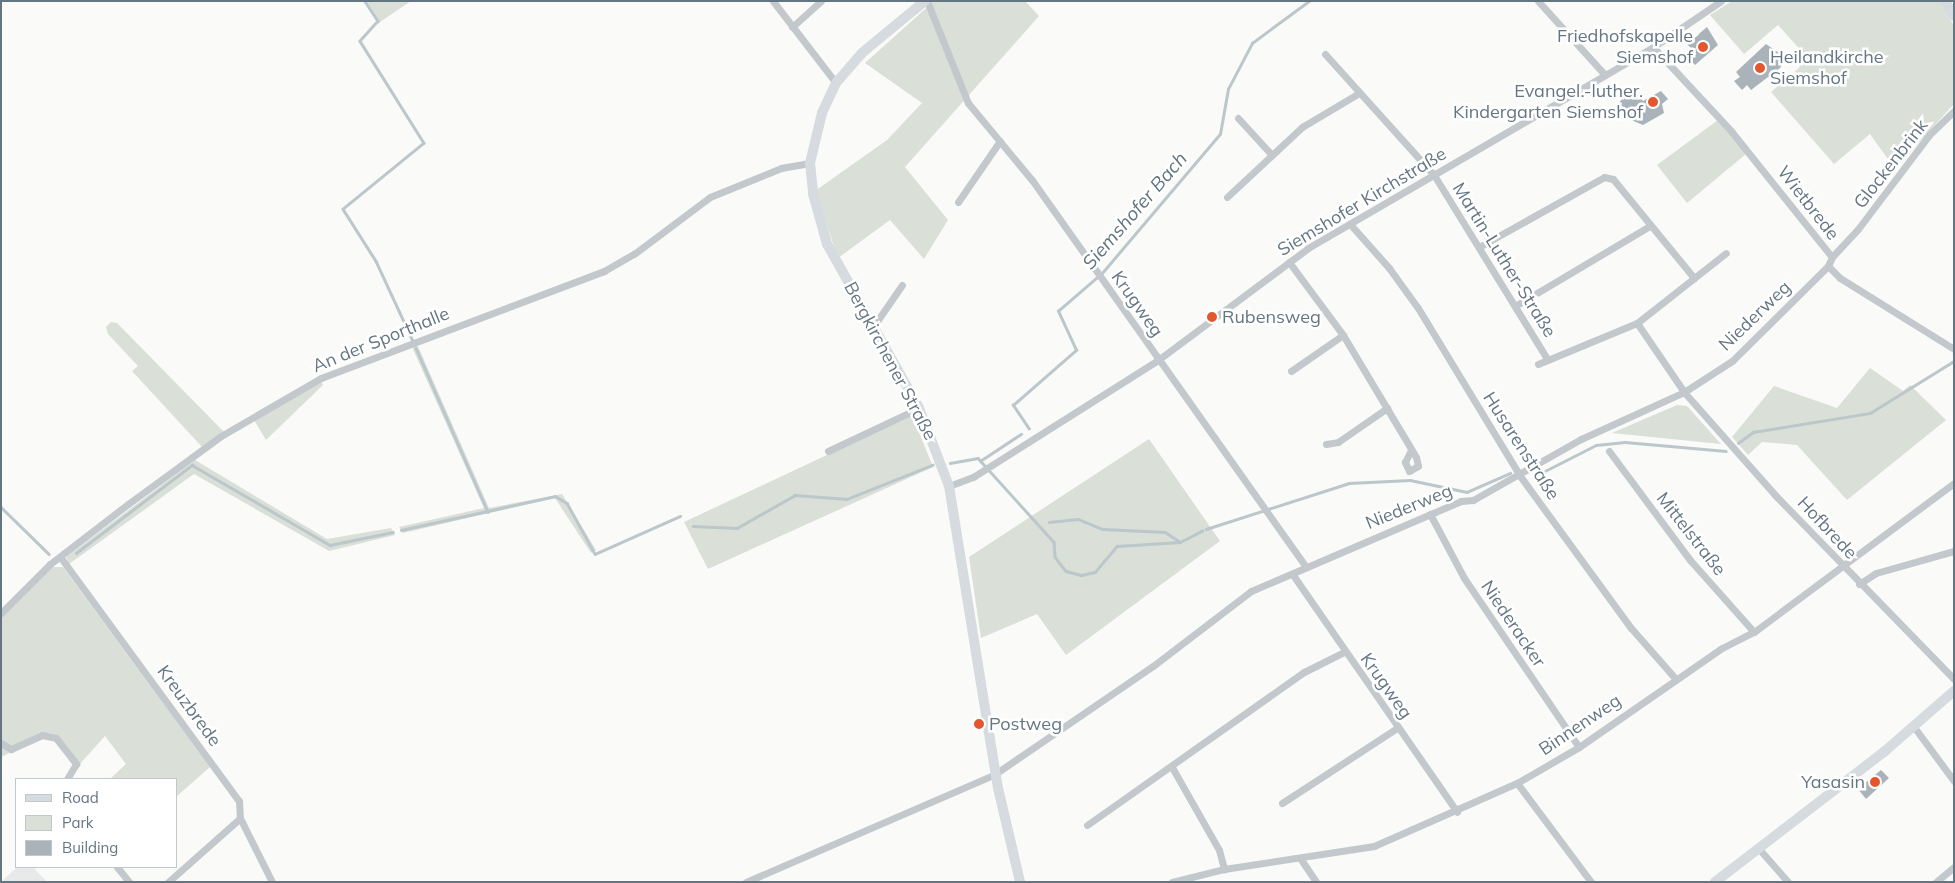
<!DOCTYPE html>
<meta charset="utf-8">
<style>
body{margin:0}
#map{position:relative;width:1955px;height:883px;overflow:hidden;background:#fafaf8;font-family:Mulish,sans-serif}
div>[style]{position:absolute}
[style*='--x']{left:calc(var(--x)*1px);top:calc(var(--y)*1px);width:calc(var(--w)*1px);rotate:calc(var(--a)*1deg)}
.built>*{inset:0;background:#e8e9e9}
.green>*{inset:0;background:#dadfd7}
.stream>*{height:2.5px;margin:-1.25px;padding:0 1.25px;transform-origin:1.25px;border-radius:1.25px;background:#bbc7cb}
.building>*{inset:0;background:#aab3b9}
.street>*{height:7px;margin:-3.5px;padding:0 3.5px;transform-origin:3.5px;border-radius:3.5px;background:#c3c8cc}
.secondary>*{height:10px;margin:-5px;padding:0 5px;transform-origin:5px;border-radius:5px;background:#d6dbdf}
.dots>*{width:14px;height:14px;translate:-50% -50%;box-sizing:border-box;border:2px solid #fff;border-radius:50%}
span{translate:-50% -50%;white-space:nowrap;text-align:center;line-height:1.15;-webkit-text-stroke:5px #fff;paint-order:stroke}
.poi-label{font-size:18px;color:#657683}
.right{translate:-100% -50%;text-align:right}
.left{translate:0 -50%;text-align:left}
.street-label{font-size:18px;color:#657683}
.water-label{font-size:19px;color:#60757c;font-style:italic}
.frame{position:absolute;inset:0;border:2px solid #657683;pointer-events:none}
.legend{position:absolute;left:15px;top:778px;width:162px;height:90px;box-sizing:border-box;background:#fff;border:1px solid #c1c8cd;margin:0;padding:6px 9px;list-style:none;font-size:15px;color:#657683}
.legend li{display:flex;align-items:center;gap:10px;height:25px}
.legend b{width:25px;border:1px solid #c1c8cd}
</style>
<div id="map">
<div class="built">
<i style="clip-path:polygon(17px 867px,33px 867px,47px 882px,1px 882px)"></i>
</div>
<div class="green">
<i style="clip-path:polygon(367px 1px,411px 1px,380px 22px)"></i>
<i style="clip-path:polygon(934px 1px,1025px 1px,1039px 16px,905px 167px,948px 220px,924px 259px,890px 220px,838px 258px,815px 191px,887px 140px,922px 103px,865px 63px)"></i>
<i style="clip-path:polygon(1732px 1px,1940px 1px,1954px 26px,1954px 104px,1895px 169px,1870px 134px,1834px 164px,1771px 92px,1799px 68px,1804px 54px,1778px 25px,1744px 54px,1710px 15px)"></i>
<i style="clip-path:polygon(1718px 120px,1746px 154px,1687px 203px,1657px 165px)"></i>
<i style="clip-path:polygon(111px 322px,117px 323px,224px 432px,202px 447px,132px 371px,138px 366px,108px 334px,106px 327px)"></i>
<i style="clip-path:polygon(417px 344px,489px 508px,562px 494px,596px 550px,591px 553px,555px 498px,403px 533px,399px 527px,484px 508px,412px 347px)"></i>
<i style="clip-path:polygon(1870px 368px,1903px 391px,1910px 385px,1946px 420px,1847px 500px,1797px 445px,1762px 442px,1748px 455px,1732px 437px,1774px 386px,1837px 408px)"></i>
<i style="clip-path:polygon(321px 381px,323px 385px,266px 440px,254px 420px)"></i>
<i style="clip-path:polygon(1677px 405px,1687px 406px,1721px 444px,1612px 433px)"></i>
<i style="clip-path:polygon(912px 415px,933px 467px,708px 569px,684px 522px)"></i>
<i style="clip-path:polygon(1149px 439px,1220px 541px,1066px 655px,1037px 614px,981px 638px,969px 557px)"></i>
<i style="clip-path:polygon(195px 460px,327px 539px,391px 528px,395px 535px,329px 551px,194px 474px,69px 564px,66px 557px)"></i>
<i style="clip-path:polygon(52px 567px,63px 567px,210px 767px,176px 797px,176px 779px,110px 779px,126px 764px,105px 736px,79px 765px,66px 745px,50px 733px,1px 757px,1px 618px)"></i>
</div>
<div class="stream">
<i style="--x:365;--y:1;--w:24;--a:57"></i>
<i style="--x:378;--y:21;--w:27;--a:132"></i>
<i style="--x:360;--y:41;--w:120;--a:57.9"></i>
<i style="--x:424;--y:143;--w:104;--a:140.8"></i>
<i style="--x:343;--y:209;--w:62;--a:57.6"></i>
<i style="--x:376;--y:261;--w:88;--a:65.2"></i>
<i style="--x:416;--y:348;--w:179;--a:66.3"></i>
<i style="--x:1029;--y:429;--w:29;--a:-124"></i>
<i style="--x:1013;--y:405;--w:84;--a:-41.1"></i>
<i style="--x:1076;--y:350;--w:43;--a:-114.8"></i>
<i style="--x:1058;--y:311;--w:58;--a:-40.8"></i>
<i style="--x:1102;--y:273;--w:182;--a:-49.7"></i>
<i style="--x:1220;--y:134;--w:46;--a:-79.9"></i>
<i style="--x:1228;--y:89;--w:52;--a:-62.4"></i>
<i style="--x:1252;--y:43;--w:71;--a:-36.4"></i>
<i style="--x:1738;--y:443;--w:19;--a:-36"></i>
<i style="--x:1753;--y:432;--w:119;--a:-9.2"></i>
<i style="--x:1870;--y:413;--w:99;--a:-31.8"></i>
<i style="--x:980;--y:461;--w:49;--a:-33.4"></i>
<i style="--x:950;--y:463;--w:28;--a:-10"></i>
<i style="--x:978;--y:458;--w:113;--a:47.9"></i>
<i style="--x:1054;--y:542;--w:15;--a:86"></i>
<i style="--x:1055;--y:557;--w:18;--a:52"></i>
<i style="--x:1066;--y:571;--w:16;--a:15"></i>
<i style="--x:1081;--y:575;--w:14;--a:-12"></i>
<i style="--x:1095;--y:572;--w:34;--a:-50"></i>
<i style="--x:1117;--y:546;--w:63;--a:-3.6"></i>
<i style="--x:1180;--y:542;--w:25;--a:-27"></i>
<i style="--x:1535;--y:476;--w:68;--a:-26.9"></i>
<i style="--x:1596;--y:445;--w:29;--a:-6"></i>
<i style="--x:1625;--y:442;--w:101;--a:5.1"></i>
<i style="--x:1;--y:507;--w:67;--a:44.4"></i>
<i style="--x:1049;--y:522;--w:29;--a:-6"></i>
<i style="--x:1078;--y:519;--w:27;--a:22"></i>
<i style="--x:1103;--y:529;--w:62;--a:2.8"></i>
<i style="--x:1165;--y:532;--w:17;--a:33"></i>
<i style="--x:693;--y:526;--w:44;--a:2.6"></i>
<i style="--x:737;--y:528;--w:67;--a:-29.6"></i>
<i style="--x:795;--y:495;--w:52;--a:4.4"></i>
<i style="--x:847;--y:499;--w:92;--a:-21.8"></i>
<i style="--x:1206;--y:529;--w:150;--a:-17.8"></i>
<i style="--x:1349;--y:483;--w:61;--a:-2.8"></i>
<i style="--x:1410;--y:480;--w:58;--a:11.9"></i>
<i style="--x:1467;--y:492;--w:47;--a:-23.8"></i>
<i style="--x:401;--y:530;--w:158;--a:-12.4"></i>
<i style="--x:555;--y:496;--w:14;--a:30"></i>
<i style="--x:567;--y:503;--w:58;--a:61.2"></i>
<i style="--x:595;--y:554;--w:93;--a:-24.1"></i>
<i style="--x:76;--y:553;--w:146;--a:-37.2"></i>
<i style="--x:192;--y:465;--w:160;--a:30.1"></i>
<i style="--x:330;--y:545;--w:64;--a:-11.7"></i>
</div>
<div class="building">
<i style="clip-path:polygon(1707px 27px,1718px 45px,1695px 65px,1687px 56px,1693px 50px,1687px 44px)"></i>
<i style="clip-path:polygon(1766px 44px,1782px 55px,1778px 58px,1783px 63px,1780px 68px,1751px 90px,1747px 85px,1742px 90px,1734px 81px,1740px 77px,1736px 72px)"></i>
<i style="clip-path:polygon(1631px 87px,1643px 101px,1661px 91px,1668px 99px,1662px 104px,1664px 113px,1643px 125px,1624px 117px,1616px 107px)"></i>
<i style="clip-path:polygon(1881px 770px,1889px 778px,1866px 799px,1858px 789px)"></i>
</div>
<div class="street">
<i style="--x:773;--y:1;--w:103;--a:52.5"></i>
<i style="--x:927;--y:1;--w:110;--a:68.1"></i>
<i style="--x:968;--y:103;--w:100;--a:50.3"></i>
<i style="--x:1032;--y:180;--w:473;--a:54.7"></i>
<i style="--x:1538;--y:1;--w:100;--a:47.8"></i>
<i style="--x:792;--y:27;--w:39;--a:-42"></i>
<i style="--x:1653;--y:47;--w:115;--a:47.1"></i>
<i style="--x:1731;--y:131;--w:161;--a:51.3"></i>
<i style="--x:1325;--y:54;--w:163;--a:48"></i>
<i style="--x:1434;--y:175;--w:217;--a:58.4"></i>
<i style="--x:1238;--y:118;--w:49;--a:47.5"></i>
<i style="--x:1227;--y:197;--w:103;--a:-43"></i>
<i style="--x:1302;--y:127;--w:66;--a:-30.8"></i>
<i style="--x:958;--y:202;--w:74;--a:-55.5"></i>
<i style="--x:1350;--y:224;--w:59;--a:48.4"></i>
<i style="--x:1389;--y:268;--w:49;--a:54.1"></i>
<i style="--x:1418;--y:308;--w:197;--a:58.7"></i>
<i style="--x:1520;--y:476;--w:188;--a:53.9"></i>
<i style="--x:1631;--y:628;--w:67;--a:48.7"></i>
<i style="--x:1479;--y:247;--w:143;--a:-29.2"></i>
<i style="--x:1604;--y:177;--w:9;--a:13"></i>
<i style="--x:1613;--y:179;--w:128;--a:50.7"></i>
<i style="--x:1832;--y:257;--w:38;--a:-47"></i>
<i style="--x:1858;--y:229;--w:118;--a:-52.9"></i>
<i style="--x:1929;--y:135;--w:35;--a:-44"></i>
<i style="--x:1289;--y:262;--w:91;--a:53.5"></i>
<i style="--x:1343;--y:335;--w:142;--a:59.1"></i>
<i style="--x:1416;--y:457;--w:9;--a:77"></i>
<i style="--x:1418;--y:466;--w:10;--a:151"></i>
<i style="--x:1409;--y:471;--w:10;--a:-114"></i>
<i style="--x:1405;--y:462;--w:13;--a:-63"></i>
<i style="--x:1828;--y:266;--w:17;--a:45"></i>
<i style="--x:1840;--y:278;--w:134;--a:31.9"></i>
<i style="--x:1515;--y:306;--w:157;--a:-30.7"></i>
<i style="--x:1637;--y:323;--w:83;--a:55.7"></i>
<i style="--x:1684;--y:392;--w:137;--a:48.5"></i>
<i style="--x:1775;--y:495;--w:257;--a:45.8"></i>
<i style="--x:873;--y:327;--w:51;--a:-55.4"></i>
<i style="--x:1538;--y:364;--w:107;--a:-22.5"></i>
<i style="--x:1637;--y:323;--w:113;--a:-38.2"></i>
<i style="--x:1291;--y:371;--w:63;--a:-34.7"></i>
<i style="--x:1326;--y:444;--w:12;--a:-9"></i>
<i style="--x:1338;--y:442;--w:60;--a:-34.8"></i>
<i style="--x:828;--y:451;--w:101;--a:-25.3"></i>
<i style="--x:1609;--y:451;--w:136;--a:53.4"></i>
<i style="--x:1690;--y:560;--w:96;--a:48.4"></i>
<i style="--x:949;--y:486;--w:26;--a:-21"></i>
<i style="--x:973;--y:477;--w:219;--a:-32.3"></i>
<i style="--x:1158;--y:360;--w:187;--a:-36.7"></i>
<i style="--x:1308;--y:248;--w:399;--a:-30.2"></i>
<i style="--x:1653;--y:47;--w:82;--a:-34.1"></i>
<i style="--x:1430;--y:514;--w:72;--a:62"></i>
<i style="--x:1464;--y:578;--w:204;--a:55.8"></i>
<i style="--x:61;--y:558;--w:301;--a:53.8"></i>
<i style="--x:239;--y:801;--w:17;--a:87"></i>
<i style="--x:240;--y:818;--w:72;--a:63.4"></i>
<i style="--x:1293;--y:575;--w:288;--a:55.3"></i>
<i style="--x:1859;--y:584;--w:20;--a:-33"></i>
<i style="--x:1876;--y:573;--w:81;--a:-15.8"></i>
<i style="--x:1;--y:613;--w:69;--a:-45"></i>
<i style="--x:50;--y:564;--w:98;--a:-37.6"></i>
<i style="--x:128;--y:504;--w:115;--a:-36.2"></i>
<i style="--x:221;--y:436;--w:116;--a:-30.1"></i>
<i style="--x:321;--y:378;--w:303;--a:-20.7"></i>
<i style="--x:604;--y:271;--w:34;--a:-30"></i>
<i style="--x:634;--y:254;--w:95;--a:-36.9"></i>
<i style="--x:710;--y:197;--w:77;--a:-22.2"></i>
<i style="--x:781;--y:168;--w:29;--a:-10"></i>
<i style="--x:1914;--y:727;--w:67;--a:53.5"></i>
<i style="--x:1;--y:743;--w:12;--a:31"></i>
<i style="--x:11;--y:749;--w:34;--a:-24"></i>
<i style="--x:42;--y:735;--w:14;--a:12"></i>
<i style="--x:56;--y:738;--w:33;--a:52"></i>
<i style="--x:76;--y:764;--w:17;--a:121"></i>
<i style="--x:1173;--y:769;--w:93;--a:60.4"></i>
<i style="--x:1219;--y:850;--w:20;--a:75"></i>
<i style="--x:1517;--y:783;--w:124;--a:53.2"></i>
<i style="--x:1282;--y:803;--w:137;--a:-33.1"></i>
<i style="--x:1087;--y:825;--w:266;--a:-35.2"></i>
<i style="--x:1304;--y:672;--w:45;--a:-26.6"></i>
<i style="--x:1760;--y:850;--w:43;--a:48.8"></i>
<i style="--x:1300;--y:858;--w:29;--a:56"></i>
<i style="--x:117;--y:867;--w:19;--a:51"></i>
<i style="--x:168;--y:882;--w:96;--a:-41.6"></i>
<i style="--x:746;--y:882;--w:271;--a:-23.4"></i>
<i style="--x:995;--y:774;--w:191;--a:-34.4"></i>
<i style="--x:1153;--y:666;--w:123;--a:-37.4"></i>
<i style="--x:1251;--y:591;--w:228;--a:-23.2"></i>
<i style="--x:1461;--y:501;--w:12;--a:-5"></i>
<i style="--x:1473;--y:500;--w:124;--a:-29.5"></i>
<i style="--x:1581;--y:439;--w:113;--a:-24.5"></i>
<i style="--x:1684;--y:392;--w:57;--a:-32.9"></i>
<i style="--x:1732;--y:361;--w:135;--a:-44.7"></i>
<i style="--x:1828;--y:266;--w:10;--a:-66"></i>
<i style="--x:1172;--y:882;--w:54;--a:-14"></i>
<i style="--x:1224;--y:869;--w:152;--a:-8.7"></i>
<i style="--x:1374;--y:846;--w:156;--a:-23.8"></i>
<i style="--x:1517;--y:783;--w:72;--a:-30.1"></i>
<i style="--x:1579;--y:747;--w:174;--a:-34.7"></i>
<i style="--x:1722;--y:648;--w:36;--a:-27"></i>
<i style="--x:1754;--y:632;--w:249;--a:-36.7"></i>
<i style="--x:1936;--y:882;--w:23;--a:-40"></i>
</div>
<div class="secondary">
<i style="--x:925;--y:1;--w:82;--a:140.5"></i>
<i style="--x:862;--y:53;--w:40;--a:131"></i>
<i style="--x:836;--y:83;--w:33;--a:115"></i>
<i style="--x:822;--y:113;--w:51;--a:103.5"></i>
<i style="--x:810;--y:163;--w:31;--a:84"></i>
<i style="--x:813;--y:194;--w:52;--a:74.4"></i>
<i style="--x:827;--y:244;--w:188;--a:60.7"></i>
<i style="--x:919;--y:408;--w:84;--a:69"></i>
<i style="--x:949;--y:486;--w:306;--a:80.8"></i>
<i style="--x:998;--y:788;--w:97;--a:76.8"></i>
<i style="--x:1945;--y:1;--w:17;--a:59"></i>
<i style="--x:1715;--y:882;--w:215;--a:-37.6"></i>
<i style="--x:1885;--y:751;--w:91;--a:-41"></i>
</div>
<div class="dots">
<i style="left:1703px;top:47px;background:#e4572e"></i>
<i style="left:1760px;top:68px;background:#e4572e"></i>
<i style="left:1653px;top:102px;background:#e4572e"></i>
<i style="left:1212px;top:317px;background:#e4572e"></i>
<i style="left:979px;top:724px;background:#e4572e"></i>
<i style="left:1875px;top:782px;background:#e4572e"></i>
</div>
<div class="poi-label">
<span class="right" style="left:1693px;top:47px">Friedhofskapelle<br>Siemshof</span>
<span class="left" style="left:1770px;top:68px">Heilandkirche<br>Siemshof</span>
<span class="right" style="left:1643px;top:102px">Evangel.-luther.<br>Kindergarten Siemshof</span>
<span class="left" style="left:1222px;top:317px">Rubensweg</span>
<span class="left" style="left:989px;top:724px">Postweg</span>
<span class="right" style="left:1865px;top:782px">Yasasin</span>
</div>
<div class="street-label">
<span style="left:1891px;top:164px;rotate:-52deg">Glockenbrink</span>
<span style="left:1362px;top:202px;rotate:-31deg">Siemshofer Kirchstraße</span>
<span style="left:1808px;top:203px;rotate:52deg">Wietbrede</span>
<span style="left:1504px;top:260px;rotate:58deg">Martin-Luther-Straße</span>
<span style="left:1137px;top:304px;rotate:55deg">Krugweg</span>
<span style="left:1755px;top:316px;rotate:-44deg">Niederweg</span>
<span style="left:381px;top:340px;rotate:-22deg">An der Sporthalle</span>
<span style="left:890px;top:361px;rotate:62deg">Bergkirchener Straße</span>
<span style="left:1521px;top:446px;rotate:57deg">Husarenstraße</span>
<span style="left:1409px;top:507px;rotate:-22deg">Niederweg</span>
<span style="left:1827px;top:528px;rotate:47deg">Hofbrede</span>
<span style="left:1691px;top:534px;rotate:52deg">Mittelstraße</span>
<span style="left:1513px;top:624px;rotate:56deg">Niederacker</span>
<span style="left:1386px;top:686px;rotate:55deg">Krugweg</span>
<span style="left:189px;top:706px;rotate:54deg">Kreuzbrede</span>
<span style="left:1580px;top:725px;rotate:-34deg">Binnenweg</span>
</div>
<div class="water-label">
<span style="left:1135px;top:211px;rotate:-49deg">Siemshofer Bach</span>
</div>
<div class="frame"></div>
<ul class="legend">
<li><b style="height:6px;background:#d6dbdf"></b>Road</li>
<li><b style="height:14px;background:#dadfd7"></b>Park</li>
<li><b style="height:14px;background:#aab3b9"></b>Building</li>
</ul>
</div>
